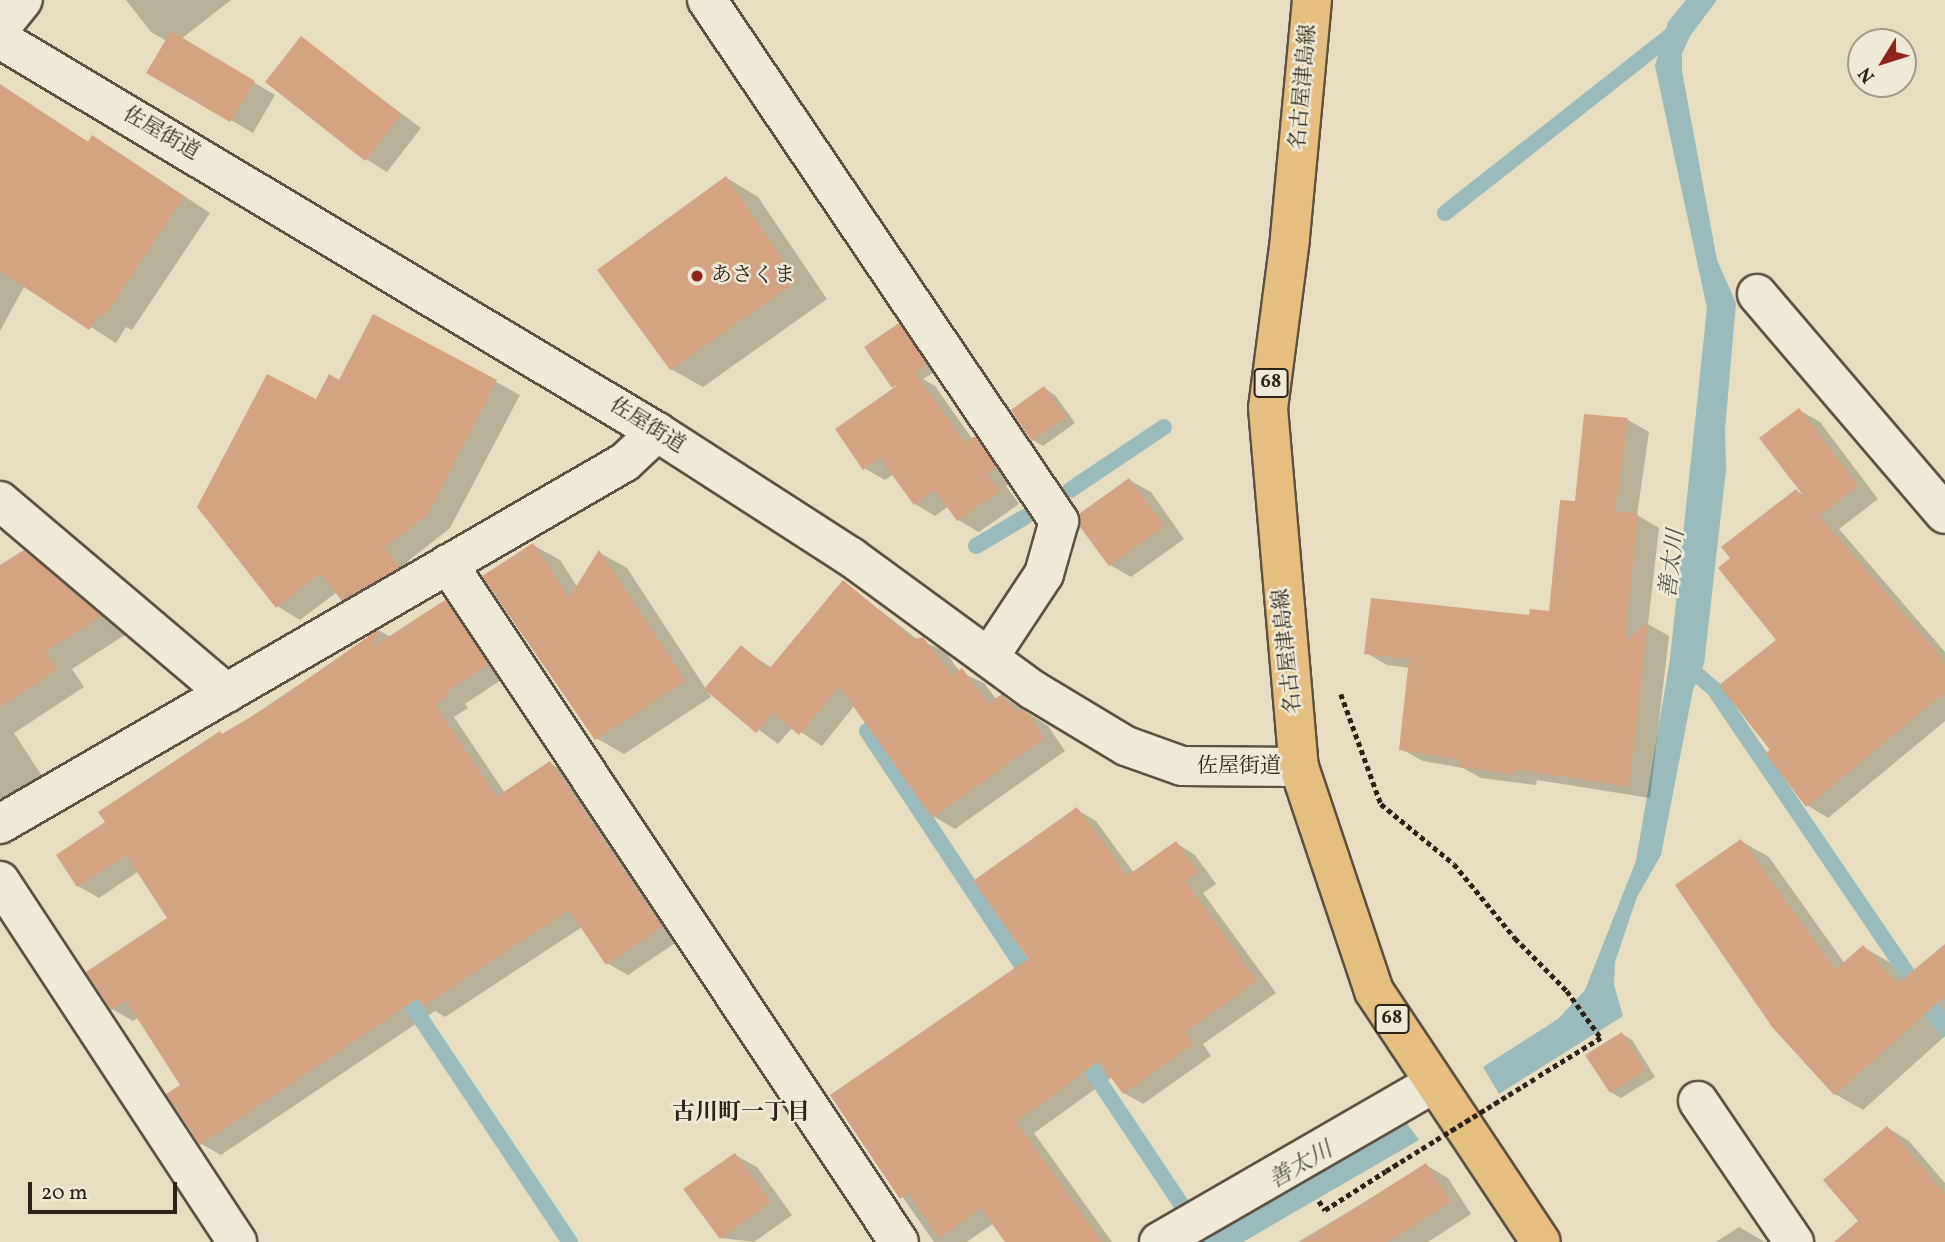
<!DOCTYPE html>
<meta charset="utf-8">
<style>
body{margin:0}
#map{position:relative;width:1945px;height:1242px;overflow:hidden;background:#e7dec1;font-family:Vollkorn,"Noto Serif JP",serif}
div>[style]{position:absolute}
[style*='--x']{left:calc(var(--x)*1px);top:calc(var(--y)*1px);width:calc(var(--w)*1px);rotate:calc(var(--a)*1deg)}
.water>*{inset:0;background:#9ababc}
.shadow>*{inset:0;background:#0003}
.stream>*{height:16px;margin:-8px;padding:0 8px;transform-origin:8px;border-radius:8px;background:#9ababc}
.building>*{inset:0;background:#d4a482}
.path>*{height:4.5px;margin-top:-2.25px;transform-origin:0;background:repeating-linear-gradient(90deg,#2d2217 0 5px,transparent 0 8.5px)}
.roads{filter:drop-shadow(2px 0 #5c5142) drop-shadow(-2px 0 #5c5142) drop-shadow(0 2px #5c5142) drop-shadow(0 -2px #5c5142)}
.minor>*{height:38px;margin:-19px;padding:0 19px;transform-origin:19px;border-radius:19px;background:#efead7}
.tertiary>*{height:38px;margin:-19px;padding:0 19px;transform-origin:19px;border-radius:19px;background:#efead7}
.primary>*{height:38px;margin:-19px;padding:0 19px;transform-origin:19px;border-radius:19px;background:#e4bf80}
.path-bridge>*{height:4.5px;margin-top:-2.25px;transform-origin:0;background:repeating-linear-gradient(90deg,#2d2217 0 5px,transparent 0 8.5px)}
.dots>*{width:19px;height:19px;translate:-50% -50%;box-sizing:border-box;border:4px solid #efead7;border-radius:50%}
span{translate:-50% -50%;white-space:nowrap;text-align:center;line-height:1.15;-webkit-text-stroke:5px #efead7;paint-order:stroke}
.shield-label span{padding:2px 5px;background:#efead7;border:2px solid;border-radius:5px;-webkit-text-stroke-width:0}
.shield-label{font-size:19px;color:#2d2217;font-weight:700}
.street-label{font-size:21px;color:#2d2217}
.poi-label{font-size:21px;color:#2d2217}
.left{translate:0 -50%;text-align:left}
.water-label{font-size:23px;color:#4e5049;font-style:italic}
.neighbourhood-label{font-size:23px;color:#2d2217;font-weight:700}
.north{position:absolute;left:1847px;top:28px;width:70px;height:70px;box-sizing:border-box;background:#efead7;border:2px solid #a19a8a;border-radius:50%;rotate:232deg;font-size:19px;font-weight:700;line-height:28px;text-align:center;color:#2d2217}
.north::after{content:'';display:block;margin:auto;width:24px;height:32px;background:#8f2418;clip-path:polygon(50% 0,100% 100%,50% 72%,0 100%)}
.scale{position:absolute;left:28px;top:1182px;width:149px;height:32px;box-sizing:border-box;border:4px solid #2d2217;border-top:0;padding-left:9px;font-size:21px;line-height:24px;white-space:nowrap;color:#2d2217;-webkit-text-stroke:5px #efead7;paint-order:stroke}
</style>
<div id="map">
<div class="water">
<i style="clip-path:polygon(1686px 0,1717px 0,1690px 36px,1682px 54px,1682px 71px,1717px 260px,1736px 303px,1725px 429px,1726px 470px,1704px 664px,1693px 690px,1661px 855px,1637px 897px,1615px 962px,1614px 985px,1623px 1016px,1499px 1094px,1483px 1067px,1558px 1019px,1585px 990px,1636px 861px,1670px 659px,1707px 308px,1655px 66px,1668px 22px)"></i>
<i style="clip-path:polygon(1402px 1117px,1419px 1140px,1243px 1242px,1187px 1242px)"></i>
</div>
<div class="shadow">
<i style="clip-path:polygon(126px 0,231px 0,181px 39px,275px 95px,253px 133px,149px 72px,167px 41px,151px 32px)"></i>
<i style="clip-path:polygon(301px 39px,421px 128px,387px 172px,366px 159px)"></i>
<i style="clip-path:polygon(0 86px,90px 143px,93px 138px,119px 153px,210px 213px,132px 330px,126px 327px,116px 343px,25px 285px,0 331px)"></i>
<i style="clip-path:polygon(727px 178px,758px 197px,827px 299px,703px 387px,671px 369px,600px 271px)"></i>
<i style="clip-path:polygon(374px 316px,520px 395px,450px 528px,407px 562px,422px 581px,366px 613px,337px 592px,300px 620px,277px 606px,317px 402px,340px 382px)"></i>
<i style="clip-path:polygon(899px 325px,909px 331px,936px 371px,923px 379px,935px 386px,973px 440px,996px 450px,1015px 479px,1006px 486px,1019px 504px,979px 532px,958px 520px,949px 506px,935px 516px,915px 504px,894px 474px,885px 480px,864px 468px,896px 388px)"></i>
<i style="clip-path:polygon(1044px 388px,1055px 395px,1075px 423px,1043px 446px,1033px 440px)"></i>
<i style="clip-path:polygon(1799px 410px,1820px 422px,1878px 499px,1839px 529px,1945px 652px,1945px 721px,1828px 818px,1807px 805px,1772px 750px,1779px 641px,1796px 491px,1806px 496px)"></i>
<i style="clip-path:polygon(1628px 420px,1649px 432px,1637px 515px,1659px 528px,1648px 624px,1669px 636px,1650px 798px,1537px 780px,1536px 785px,1481px 778px,1463px 768px,1423px 761px,1401px 749px,1410px 668px,1387px 665px,1366px 653px,1550px 613px,1576px 503px)"></i>
<i style="clip-path:polygon(1129px 480px,1151px 492px,1184px 539px,1131px 577px,1110px 565px)"></i>
<i style="clip-path:polygon(533px 545px,560px 560px,578px 588px,600px 553px,627px 568px,706px 689px,741px 648px,772px 668px,844px 582px,918px 640px,945px 651px,960px 672px,984px 683px,997px 700px,1002px 696px,1048px 726px,1065px 751px,955px 829px,933px 816px,855px 705px,822px 746px,793px 727px,778px 744px,707px 691px,711px 697px,624px 754px,596px 738px)"></i>
<i style="clip-path:polygon(24px 552px,53px 569px,128px 633px,72px 669px,84px 687px,14px 733px,55px 796px,0 832px,0 567px)"></i>
<i style="clip-path:polygon(445px 602px,466px 613px,507px 676px,465px 704px,468px 708px,454px 717px,505px 793px,550px 763px,570px 775px,681px 939px,628px 975px,607px 963px,582px 927px,445px 1017px,435px 1011px,221px 1155px,201px 1144px,183px 1085px,139px 1017px,133px 1021px,112px 1009px,169px 919px,139px 871px,99px 898px,78px 886px,107px 823px,224px 735px,370px 637px,380px 631px,391px 637px)"></i>
<i style="clip-path:polygon(1077px 810px,1096px 821px,1134px 873px,1176px 843px,1195px 855px,1216px 884px,1203px 893px,1276px 993px,1203px 1044px,1211px 1056px,1143px 1104px,1124px 1093px,1112px 1077px,1034px 1133px,1112px 1242px,1007px 1242px,994px 1223px,967px 1242px,934px 1242px,832px 1096px,1031px 959px)"></i>
<i style="clip-path:polygon(1741px 841px,1769px 857px,1845px 964px,1863px 947px,1891px 963px,1905px 980px,1945px 946px,1945px 1036px,1863px 1110px,1835px 1094px)"></i>
<i style="clip-path:polygon(1622px 1034px,1632px 1040px,1655px 1077px,1621px 1098px,1611px 1092px)"></i>
<i style="clip-path:polygon(1888px 1128px,1909px 1141px,1945px 1183px,1945px 1242px,1864px 1242px,1860px 1221px)"></i>
<i style="clip-path:polygon(735px 1155px,757px 1167px,792px 1215px,754px 1242px,721px 1238px)"></i>
<i style="clip-path:polygon(1426px 1165px,1448px 1178px,1471px 1214px,1428px 1242px,1298px 1242px)"></i>
<i style="clip-path:polygon(1739px 1227px,1765px 1242px,1716px 1242px)"></i>
</div>
<div class="stream">
<i style="--x:1445;--y:213;--w:291;--a:-38.2"></i>
<i style="--x:1070;--y:490;--w:113;--a:-33.8"></i>
<i style="--x:976;--y:546;--w:57;--a:-30.6"></i>
<i style="--x:1684;--y:663;--w:40;--a:41"></i>
<i style="--x:1714;--y:689;--w:411;--a:55.8"></i>
<i style="--x:867;--y:731;--w:299;--a:56.5"></i>
<i style="--x:399;--y:986;--w:308;--a:56.3"></i>
<i style="--x:1079;--y:1051;--w:184;--a:56.3"></i>
</div>
<div class="building">
<i style="clip-path:polygon(171px 31px,255px 81px,230px 122px,146px 73px)"></i>
<i style="clip-path:polygon(301px 36px,401px 114px,365px 161px,265px 82px)"></i>
<i style="clip-path:polygon(0 84px,88px 142px,92px 135px,184px 196px,105px 316px,100px 313px,89px 330px,0 271px)"></i>
<i style="clip-path:polygon(726px 176px,797px 281px,670px 370px,597px 270px)"></i>
<i style="clip-path:polygon(373px 314px,497px 380px,427px 515px,384px 548px,400px 567px,342px 601px,320px 573px,276px 608px,197px 507px,267px 374px,316px 399px,329px 374px,339px 380px)"></i>
<i style="clip-path:polygon(899px 323px,927px 364px,892px 388px,864px 347px)"></i>
<i style="clip-path:polygon(915px 373px,965px 443px,975px 436px,996px 467px,987px 474px,1000px 491px,957px 521px,935px 490px,914px 505px,880px 458px,863px 470px,835px 429px)"></i>
<i style="clip-path:polygon(1044px 386px,1066px 417px,1032px 441px,1011px 410px)"></i>
<i style="clip-path:polygon(1799px 408px,1858px 486px,1819px 516px,1945px 662px,1945px 692px,1806px 807px,1765px 753px,1770px 750px,1719px 685px,1776px 640px,1718px 568px,1730px 558px,1721px 547px,1796px 489px,1819px 516px,1759px 438px)"></i>
<i style="clip-path:polygon(1584px 414px,1628px 418px,1615px 511px,1638px 514px,1625px 641px,1648px 622px,1629px 787px,1516px 769px,1515px 774px,1458px 767px,1459px 759px,1399px 750px,1409px 659px,1364px 654px,1371px 598px,1529px 615px,1530px 609px,1549px 611px,1560px 500px,1575px 501px)"></i>
<i style="clip-path:polygon(1129px 478px,1164px 526px,1109px 566px,1080px 527px,1079px 514px)"></i>
<i style="clip-path:polygon(533px 543px,569px 598px,599px 550px,685px 681px,595px 740px,482px 576px)"></i>
<i style="clip-path:polygon(24px 550px,101px 616px,45px 652px,57px 670px,0 707px,0 565px)"></i>
<i style="clip-path:polygon(843px 580px,913px 639px,923px 637px,952px 676px,962px 668px,988px 704px,1002px 694px,1015px 710px,1026px 711px,1044px 738px,932px 818px,839px 686px,799px 735px,773px 713px,756px 733px,704px 689px,741px 645px,769px 669px)"></i>
<i style="clip-path:polygon(445px 600px,488px 664px,446px 692px,448px 696px,435px 705px,496px 797px,550px 761px,662px 927px,606px 965px,569px 910px,423px 1006px,418px 998px,200px 1145px,166px 1094px,180px 1085px,126px 1001px,111px 1010px,86px 972px,167px 918px,126px 855px,77px 887px,56px 855px,105px 822px,98px 812px,220px 731px,222px 734px,269px 706px,369px 636px,380px 629px,371px 648px)"></i>
<i style="clip-path:polygon(1077px 807px,1127px 876px,1176px 841px,1198px 872px,1185px 881px,1257px 981px,1185px 1032px,1193px 1044px,1123px 1094px,1099px 1061px,1016px 1122px,1102px 1242px,1005px 1242px,981px 1208px,939px 1238px,908px 1193px,900px 1199px,830px 1095px,1028px 959px,973px 881px)"></i>
<i style="clip-path:polygon(1741px 839px,1835px 970px,1863px 945px,1897px 984px,1945px 944px,1945px 996px,1834px 1095px,1772px 1027px,1675px 885px)"></i>
<i style="clip-path:polygon(1622px 1032px,1645px 1070px,1610px 1093px,1585px 1055px)"></i>
<i style="clip-path:polygon(1887px 1126px,1945px 1194px,1945px 1242px,1834px 1242px,1858px 1221px,1823px 1180px)"></i>
<i style="clip-path:polygon(735px 1153px,771px 1202px,720px 1239px,683px 1189px)"></i>
<i style="clip-path:polygon(1426px 1163px,1451px 1202px,1387px 1242px,1302px 1242px)"></i>
</div>
<div class="path">
<i style="--x:1341;--y:694;--w:117;--a:70"></i>
<i style="--x:1381;--y:804;--w:94;--a:39.4"></i>
<i style="--x:1454;--y:864;--w:96;--a:50.5"></i>
<i style="--x:1515;--y:938;--w:74;--a:45.5"></i>
<i style="--x:1567;--y:991;--w:58;--a:54.1"></i>
<i style="--x:1601;--y:1038;--w:76;--a:148.4"></i>
<i style="--x:1319;--y:1201;--w:11;--a:56"></i>
<i style="--x:1325;--y:1210;--w:72;--a:-32.6"></i>
</div>
<div class="roads">
<div class="minor">
<i style="--x:707;--y:0;--w:629;--a:55.96"></i>
<i style="--x:1059;--y:521;--w:55;--a:105.8"></i>
<i style="--x:1044;--y:574;--w:100;--a:123.5"></i>
<i style="--x:0;--y:28;--w:36;--a:-51"></i>
<i style="--x:1757;--y:294;--w:289;--a:49.5"></i>
<i style="--x:0;--y:501;--w:297;--a:40.3"></i>
<i style="--x:448;--y:564;--w:814;--a:56.37"></i>
<i style="--x:0;--y:824;--w:722;--a:-30.08"></i>
<i style="--x:625;--y:462;--w:44;--a:-43.2"></i>
<i style="--x:0;--y:881;--w:432;--a:56.7"></i>
<i style="--x:1698;--y:1101;--w:171;--a:55.8"></i>
<i style="--x:1159;--y:1242;--w:316;--a:-30"></i>
</div>
<div class="tertiary">
<i style="--x:0;--y:39;--w:766;--a:30.89"></i>
<i style="--x:657;--y:432;--w:231;--a:32.8"></i>
<i style="--x:851;--y:557;--w:225;--a:36.2"></i>
<i style="--x:1033;--y:690;--w:109;--a:31.1"></i>
<i style="--x:1126;--y:746;--w:59;--a:19.7"></i>
<i style="--x:1182;--y:766;--w:117;--a:0.5"></i>
</div>
<div class="primary">
<i style="--x:1312;--y:0;--w:240;--a:95.3"></i>
<i style="--x:1290;--y:239;--w:170;--a:97.4"></i>
<i style="--x:1268;--y:408;--w:360;--a:85.1"></i>
<i style="--x:1299;--y:767;--w:236;--a:71.5"></i>
<i style="--x:1374;--y:991;--w:301;--a:56.4"></i>
</div>
</div>
<div class="path-bridge">
<i style="--x:1386;--y:1171;--w:176;--a:-31.8"></i>
</div>
<div class="dots">
<i style="left:697px;top:276px;background:#8f2418"></i>
</div>
<div class="shield-label">
<span style="left:1271px;top:383px">68</span>
<span style="left:1392px;top:1019px">68</span>
</div>
<div class="street-label">
<span style="left:1304px;top:87px;rotate:-85deg">名古屋津島線</span>
<span style="left:161px;top:134px;rotate:30deg">佐屋街道</span>
<span style="left:647px;top:426px;rotate:32deg">佐屋街道</span>
<span style="left:1288px;top:651px;rotate:-96deg">名古屋津島線</span>
<span style="left:1239px;top:767px">佐屋街道</span>
</div>
<div class="poi-label">
<span class="left" style="left:711px;top:276px">あさくま</span>
</div>
<div class="water-label">
<span style="left:1673px;top:564px;rotate:-83deg">善太川</span>
<span style="left:1301px;top:1166px;rotate:-30deg">善太川</span>
</div>
<div class="neighbourhood-label">
<span style="left:741px;top:1113px">古川町一丁目</span>
</div>
<div class="north">N</div>
<div class="scale">20 m</div>
</div>
